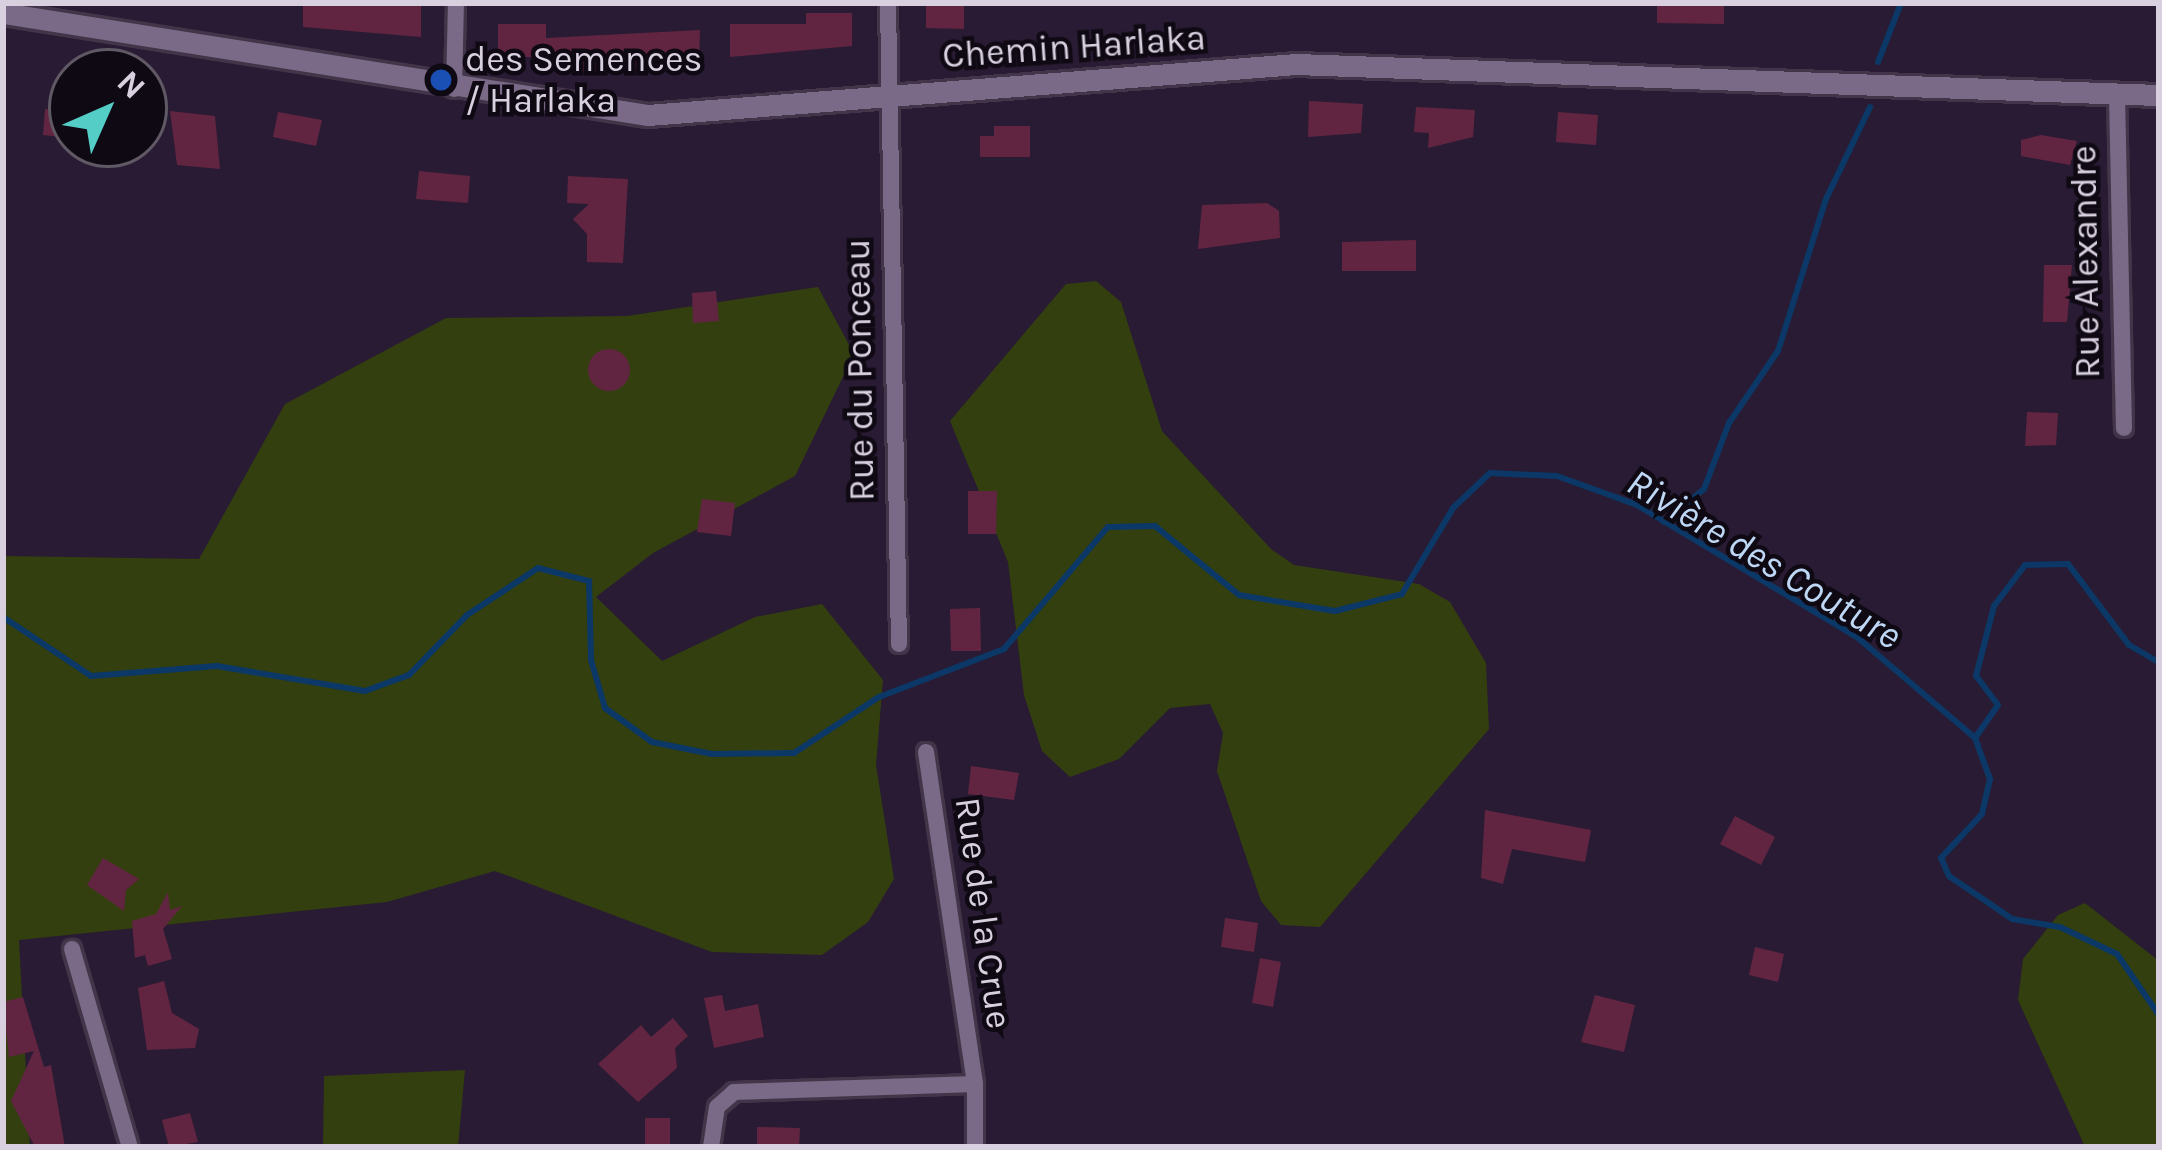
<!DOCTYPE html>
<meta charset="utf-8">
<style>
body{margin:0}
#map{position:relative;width:2162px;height:1150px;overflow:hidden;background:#291b33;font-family:Karla,sans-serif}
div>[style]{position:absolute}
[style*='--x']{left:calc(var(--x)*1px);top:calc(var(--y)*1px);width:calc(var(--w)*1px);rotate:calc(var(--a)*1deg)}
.green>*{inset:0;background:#333f0e}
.stream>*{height:6px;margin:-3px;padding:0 3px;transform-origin:3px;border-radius:3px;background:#0b3866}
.building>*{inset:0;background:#622541}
.round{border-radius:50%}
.roads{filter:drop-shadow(3px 0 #423549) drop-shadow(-3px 0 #423549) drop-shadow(0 3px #423549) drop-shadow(0 -3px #423549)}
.minor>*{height:16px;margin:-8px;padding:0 8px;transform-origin:8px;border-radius:8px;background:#7a6a87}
.tertiary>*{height:21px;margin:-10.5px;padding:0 10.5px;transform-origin:10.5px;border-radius:10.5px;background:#7a6a87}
.dots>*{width:33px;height:33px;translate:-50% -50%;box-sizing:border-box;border:6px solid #0f0913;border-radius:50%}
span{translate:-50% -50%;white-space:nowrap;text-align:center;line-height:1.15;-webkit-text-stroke:9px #0f0913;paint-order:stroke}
.street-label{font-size:36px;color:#d8cfdf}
.poi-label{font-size:36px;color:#d8cfdf}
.left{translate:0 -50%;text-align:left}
.water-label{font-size:39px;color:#bed7f5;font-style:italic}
.frame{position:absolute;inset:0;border:6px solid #d8cfdf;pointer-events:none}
.north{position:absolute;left:48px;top:48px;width:120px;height:120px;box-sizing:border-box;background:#0f0913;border:3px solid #5f5865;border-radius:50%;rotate:45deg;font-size:33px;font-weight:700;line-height:48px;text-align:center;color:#d8cfdf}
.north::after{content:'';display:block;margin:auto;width:42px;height:54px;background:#54cdc6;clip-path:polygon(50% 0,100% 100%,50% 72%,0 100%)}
</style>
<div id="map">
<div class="green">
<i style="clip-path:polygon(1096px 281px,1121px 302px,1162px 431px,1271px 549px,1294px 565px,1419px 584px,1450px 602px,1486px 663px,1489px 729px,1320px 927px,1281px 925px,1261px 901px,1217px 771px,1223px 733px,1210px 704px,1170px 708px,1119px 759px,1070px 777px,1042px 751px,1024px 695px,1008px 562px,950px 421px,1066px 284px)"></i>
<i style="clip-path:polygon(818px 287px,854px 354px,795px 476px,653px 553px,596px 597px,662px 661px,755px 617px,822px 604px,883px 680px,876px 765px,894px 879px,868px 922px,822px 955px,712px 952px,495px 871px,387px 902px,19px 940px,30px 1147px,3px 1147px,3px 556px,199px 559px,285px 404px,446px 318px,627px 316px)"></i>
<i style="clip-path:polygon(2085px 903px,2159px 961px,2159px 1147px,2085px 1147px,2018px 1000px,2023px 959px,2058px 915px)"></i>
<i style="clip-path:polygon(465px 1070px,458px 1147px,323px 1147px,324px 1076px)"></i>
</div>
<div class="stream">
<i style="--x:1878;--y:62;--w:63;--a:-68.7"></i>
<i style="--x:1664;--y:522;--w:52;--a:-39.5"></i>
<i style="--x:1704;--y:489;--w:71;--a:-69.3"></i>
<i style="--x:1729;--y:423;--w:87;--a:-55.8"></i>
<i style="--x:1778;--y:351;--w:159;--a:-72.5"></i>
<i style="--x:1826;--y:199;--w:102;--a:-64.4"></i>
<i style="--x:3;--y:617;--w:106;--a:33.8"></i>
<i style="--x:91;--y:676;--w:126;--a:-4.5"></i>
<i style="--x:217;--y:666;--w:150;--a:9.6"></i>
<i style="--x:365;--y:691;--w:47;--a:-20"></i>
<i style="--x:409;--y:675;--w:83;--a:-46"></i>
<i style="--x:467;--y:615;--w:85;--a:-33.5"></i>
<i style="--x:538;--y:568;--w:53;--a:14.3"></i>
<i style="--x:589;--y:581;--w:79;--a:88.5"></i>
<i style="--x:591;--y:660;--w:50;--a:73.7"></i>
<i style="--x:605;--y:708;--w:58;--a:35.9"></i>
<i style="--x:652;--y:742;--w:61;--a:11.3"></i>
<i style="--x:712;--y:754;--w:82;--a:-0.7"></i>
<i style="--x:794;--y:753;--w:102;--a:-33.4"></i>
<i style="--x:879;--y:697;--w:134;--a:-21"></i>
<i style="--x:1004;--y:649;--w:160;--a:-49.6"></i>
<i style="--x:1108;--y:527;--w:47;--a:-1.2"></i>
<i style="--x:1155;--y:526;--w:109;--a:39.4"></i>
<i style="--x:1239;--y:595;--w:97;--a:9.5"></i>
<i style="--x:1335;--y:611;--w:69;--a:-14.2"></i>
<i style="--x:1402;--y:594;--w:100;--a:-59.3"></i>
<i style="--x:1453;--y:508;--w:51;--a:-43.4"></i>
<i style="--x:1490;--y:473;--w:67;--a:2.6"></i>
<i style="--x:1557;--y:476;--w:85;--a:19.9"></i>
<i style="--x:1637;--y:505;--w:258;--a:31"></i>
<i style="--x:1858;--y:638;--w:154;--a:40.5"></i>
<i style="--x:1975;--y:738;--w:44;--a:69.9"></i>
<i style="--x:1990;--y:779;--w:36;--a:103"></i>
<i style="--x:1982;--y:814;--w:60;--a:133"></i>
<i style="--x:1941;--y:858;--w:20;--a:66"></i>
<i style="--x:1949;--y:876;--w:76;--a:34.3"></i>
<i style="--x:2012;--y:919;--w:49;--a:9.5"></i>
<i style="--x:2060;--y:927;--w:63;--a:25.3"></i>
<i style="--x:2117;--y:954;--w:74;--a:55.5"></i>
<i style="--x:1975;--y:738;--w:40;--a:-55.1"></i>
<i style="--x:1998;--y:705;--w:36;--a:-127"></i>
<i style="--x:1976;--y:676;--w:72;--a:-75.6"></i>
<i style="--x:1994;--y:606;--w:51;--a:-52.9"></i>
<i style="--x:2025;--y:565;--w:43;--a:-1.3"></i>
<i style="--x:2068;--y:564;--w:101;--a:53"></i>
<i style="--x:2129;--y:645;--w:34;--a:30"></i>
</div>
<div class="building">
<i style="clip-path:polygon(303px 3px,421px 4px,421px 37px,303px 27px)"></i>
<i style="clip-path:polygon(926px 3px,964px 3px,964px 29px,926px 28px)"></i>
<i style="clip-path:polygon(1657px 3px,1724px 3px,1724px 24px,1657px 23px)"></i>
<i style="clip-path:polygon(806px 13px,852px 13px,852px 46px,730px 57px,730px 24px,806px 24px)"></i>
<i style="clip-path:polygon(498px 24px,546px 24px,546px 38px,700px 30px,699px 66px,573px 73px,563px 57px,498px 57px)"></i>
<i style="clip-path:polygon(1309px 101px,1363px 104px,1361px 133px,1308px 137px)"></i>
<i style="clip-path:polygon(1416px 107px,1475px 110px,1473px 137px,1428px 148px,1429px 133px,1414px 132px)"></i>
<i style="clip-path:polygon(45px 109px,72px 112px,72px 138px,43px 135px)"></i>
<i style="clip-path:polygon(170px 111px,215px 116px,220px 169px,177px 165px)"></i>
<i style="clip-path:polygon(278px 112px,322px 120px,316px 146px,273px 137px)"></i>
<i style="clip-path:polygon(1558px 112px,1598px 115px,1596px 145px,1556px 142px)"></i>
<i style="clip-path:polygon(994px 126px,1030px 126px,1030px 157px,980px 157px,980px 136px,994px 136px)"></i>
<i style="clip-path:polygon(2041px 135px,2077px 141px,2070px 165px,2021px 156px,2021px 140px)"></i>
<i style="clip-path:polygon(419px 171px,470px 176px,468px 203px,416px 199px)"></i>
<i style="clip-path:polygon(568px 176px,628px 179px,623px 263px,587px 262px,587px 234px,573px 219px,589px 204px,567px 203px)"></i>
<i style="clip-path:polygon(1267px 203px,1279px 211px,1280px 238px,1198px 249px,1202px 205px)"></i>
<i style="clip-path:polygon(1416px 240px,1416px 271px,1342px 271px,1342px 242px)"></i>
<i style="clip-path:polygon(2044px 265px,2072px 265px,2067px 322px,2043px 322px)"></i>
<i style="clip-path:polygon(716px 291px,719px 321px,693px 323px,692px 293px)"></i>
<i class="round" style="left:588px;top:349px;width:42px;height:42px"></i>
<i style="clip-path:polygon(2027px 412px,2058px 413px,2056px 445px,2025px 446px)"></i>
<i style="clip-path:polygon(968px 491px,997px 491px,996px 534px,968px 534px)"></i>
<i style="clip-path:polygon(702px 499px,735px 503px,731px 536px,697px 532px)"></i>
<i style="clip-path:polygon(980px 608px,981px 651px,951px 651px,950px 609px)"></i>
<i style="clip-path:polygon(971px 766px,1019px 773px,1014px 800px,968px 794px)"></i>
<i style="clip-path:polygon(1485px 810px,1591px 830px,1585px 862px,1512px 849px,1503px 884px,1481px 878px)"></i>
<i style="clip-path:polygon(1735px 816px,1775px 837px,1761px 865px,1720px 844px)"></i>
<i style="clip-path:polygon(103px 858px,139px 879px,126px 890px,124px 911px,87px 885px)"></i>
<i style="clip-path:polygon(168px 892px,170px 910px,182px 906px,163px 929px,172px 959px,148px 966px,145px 955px,135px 958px,132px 921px,156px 914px)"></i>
<i style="clip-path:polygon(1225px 918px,1258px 923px,1254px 952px,1221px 947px)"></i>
<i style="clip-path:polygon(1755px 947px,1784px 954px,1778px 982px,1749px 975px)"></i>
<i style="clip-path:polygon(1260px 958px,1281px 962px,1273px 1007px,1252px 1003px)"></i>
<i style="clip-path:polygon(164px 981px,172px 1013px,199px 1029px,195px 1048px,147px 1050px,138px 988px)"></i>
<i style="clip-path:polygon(722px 995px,725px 1011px,758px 1004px,764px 1037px,714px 1048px,704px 998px)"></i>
<i style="clip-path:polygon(1595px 995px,1635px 1005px,1624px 1052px,1581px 1042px)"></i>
<i style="clip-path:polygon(23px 997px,44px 1067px,51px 1065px,65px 1147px,35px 1147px,11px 1101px,34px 1051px,9px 1057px,3px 1002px)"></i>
<i style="clip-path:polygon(673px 1018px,688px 1036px,675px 1048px,677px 1068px,638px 1102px,598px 1064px,641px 1025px,651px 1037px)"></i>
<i style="clip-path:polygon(190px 1113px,198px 1142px,169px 1147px,162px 1120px)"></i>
<i style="clip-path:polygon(645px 1118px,670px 1118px,670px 1147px,645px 1147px)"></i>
<i style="clip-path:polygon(757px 1127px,800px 1128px,799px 1147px,757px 1147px)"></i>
</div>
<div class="roads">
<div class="minor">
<i style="--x:888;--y:3;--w:641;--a:89.02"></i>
<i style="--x:454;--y:89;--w:86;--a:-88.7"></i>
<i style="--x:2117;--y:95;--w:333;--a:88.8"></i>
<i style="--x:926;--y:752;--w:336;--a:81.6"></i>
<i style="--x:975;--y:1084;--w:63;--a:90"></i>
<i style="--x:72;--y:949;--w:206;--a:73.7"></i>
<i style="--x:711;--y:1147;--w:40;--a:-81.5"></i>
<i style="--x:717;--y:1107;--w:23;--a:-41"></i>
<i style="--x:734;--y:1092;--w:241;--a:-1.9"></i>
</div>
<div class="tertiary">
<i style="--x:3;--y:13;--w:653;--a:8.99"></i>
<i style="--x:648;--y:115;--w:650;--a:-4.5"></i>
<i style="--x:1296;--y:64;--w:864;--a:2.06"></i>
</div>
</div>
<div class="dots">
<i style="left:441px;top:80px;background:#1a4fb4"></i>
</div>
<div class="street-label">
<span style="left:1074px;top:47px;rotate:-4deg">Chemin Harlaka</span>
<span style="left:2086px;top:262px;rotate:-91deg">Rue Alexandre</span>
<span style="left:860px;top:370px;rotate:-91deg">Rue du Ponceau</span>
<span style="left:983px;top:913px;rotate:82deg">Rue de la Crue</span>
</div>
<div class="poi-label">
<span class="left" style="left:465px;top:80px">des Semences<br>/ Harlaka</span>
</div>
<div class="water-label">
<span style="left:1764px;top:559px;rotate:31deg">Rivière des Couture</span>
</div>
<div class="frame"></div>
<div class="north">N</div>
</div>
